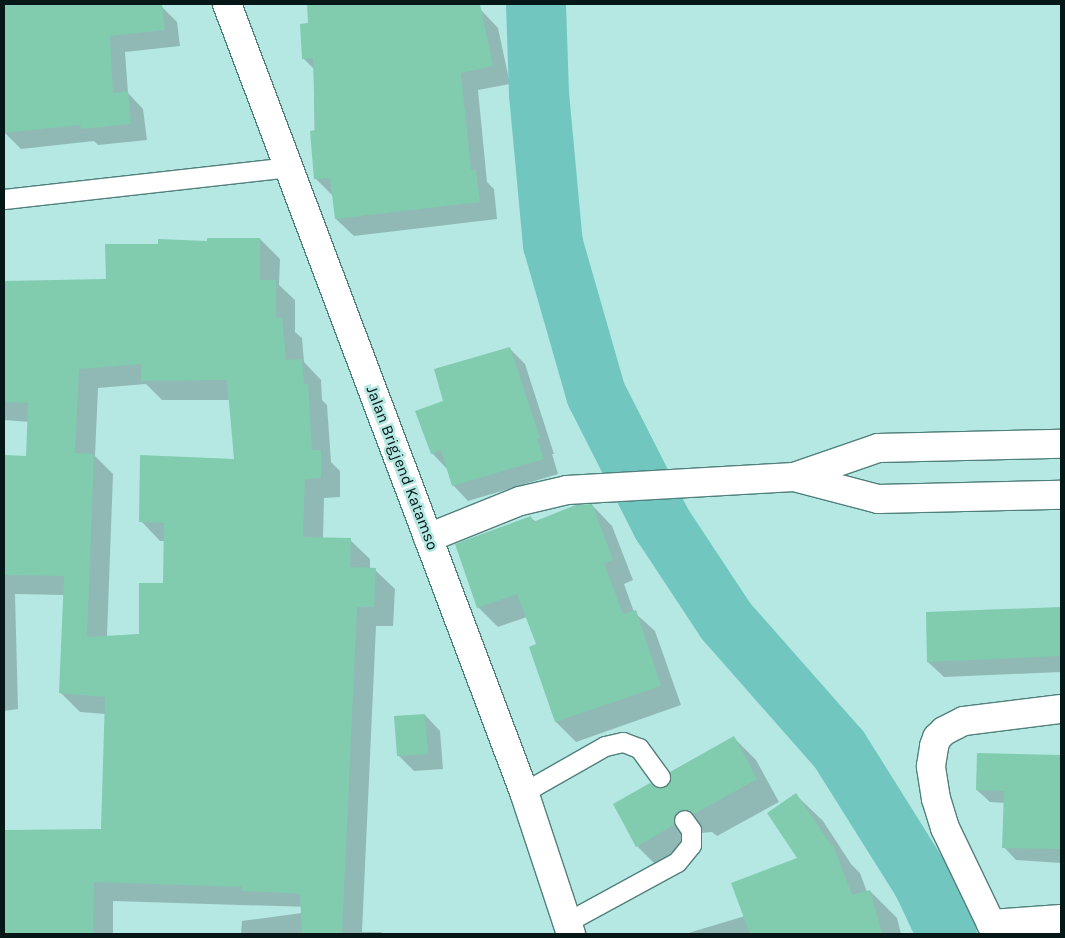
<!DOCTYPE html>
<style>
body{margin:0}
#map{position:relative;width:1065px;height:938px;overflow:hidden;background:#b5e8e3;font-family:Karla,sans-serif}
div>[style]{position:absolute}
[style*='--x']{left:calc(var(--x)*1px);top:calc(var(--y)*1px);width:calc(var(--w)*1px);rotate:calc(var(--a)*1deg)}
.shadow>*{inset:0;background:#0003}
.river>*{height:60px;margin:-30px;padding:0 30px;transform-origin:30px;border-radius:30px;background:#71c7c0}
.building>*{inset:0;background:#81cbaf}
.roads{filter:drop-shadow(1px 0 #50807c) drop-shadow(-1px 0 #50807c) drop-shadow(0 1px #50807c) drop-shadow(0 -1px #50807c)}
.lane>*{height:19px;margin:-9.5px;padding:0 9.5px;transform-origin:9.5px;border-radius:9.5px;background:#fff}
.street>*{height:28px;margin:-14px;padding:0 14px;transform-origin:14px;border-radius:14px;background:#fff}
.secondary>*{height:28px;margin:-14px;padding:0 14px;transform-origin:14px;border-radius:14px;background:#fff}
span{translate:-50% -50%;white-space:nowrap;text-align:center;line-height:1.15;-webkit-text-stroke:5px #b5e8e3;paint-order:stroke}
.street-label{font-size:16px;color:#051817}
.frame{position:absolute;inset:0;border:5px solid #051817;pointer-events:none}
</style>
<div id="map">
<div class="shadow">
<i style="clip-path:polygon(4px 4px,155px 4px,156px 6px,161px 6px,177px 22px,180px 46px,125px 52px,128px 93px,143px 109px,147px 140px,98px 145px,94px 141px,21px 149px,5px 133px,4px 124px)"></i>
<i style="clip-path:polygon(308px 4px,476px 4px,476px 11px,481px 10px,498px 28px,510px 84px,478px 90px,487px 182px,494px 189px,497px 219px,354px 236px,336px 219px,333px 196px,315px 178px,314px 69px,303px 58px,310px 24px)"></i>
<i style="clip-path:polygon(evenodd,260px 239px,280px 259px,279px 285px,295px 300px,295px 332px,302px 338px,304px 362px,321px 380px,322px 400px,327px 405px,331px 462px,340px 471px,340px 497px,324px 498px,323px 539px,350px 540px,370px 559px,370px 569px,375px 570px,395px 589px,393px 626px,376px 626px,362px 932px,381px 932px,383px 934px,241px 934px,242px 921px,309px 912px,309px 907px,113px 901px,113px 934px,4px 934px,4px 832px,102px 831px,106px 714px,80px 712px,61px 693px,64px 595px,15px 594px,18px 709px,4px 711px,4px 458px,27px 458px,29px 422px,4px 420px,4px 282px,107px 281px,159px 245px,260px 239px,146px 384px,162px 400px,230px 400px,236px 460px,141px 521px,160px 541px,165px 541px,164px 584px,140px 636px,107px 637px,113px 474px,95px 456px,98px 388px,146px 384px)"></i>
<i style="clip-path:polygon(510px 349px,525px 364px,554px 454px,552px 454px,558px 474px,468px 501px,453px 485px,447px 469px,432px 453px,444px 402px)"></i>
<i style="clip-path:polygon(592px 505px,612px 526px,633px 580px,624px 584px,634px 612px,655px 631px,681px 705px,576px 742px,556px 722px,537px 645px,527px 617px,498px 627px,478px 607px,531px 518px,536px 522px)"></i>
<i style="clip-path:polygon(1061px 608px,1061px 672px,944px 677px,928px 662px,927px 614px)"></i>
<i style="clip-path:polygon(425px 715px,440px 731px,443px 769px,414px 771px,398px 755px)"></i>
<i style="clip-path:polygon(734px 738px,756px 760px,779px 802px,717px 836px,712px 832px,701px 833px,660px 869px,637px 846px,614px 805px,655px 789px,667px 788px)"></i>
<i style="clip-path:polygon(978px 755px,1061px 756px,1061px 863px,1016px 860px,1004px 847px,1005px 803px,990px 802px,977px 790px)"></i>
<i style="clip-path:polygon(796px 795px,823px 821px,851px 864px,860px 873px,867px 892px,870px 891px,897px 918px,901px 934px,685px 934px,745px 916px,799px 859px)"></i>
</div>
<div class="river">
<i style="--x:536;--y:4;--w:90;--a:88.1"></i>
<i style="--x:539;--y:94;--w:151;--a:84.7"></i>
<i style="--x:553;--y:244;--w:156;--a:74"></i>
<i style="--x:596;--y:394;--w:146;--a:63.1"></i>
<i style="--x:662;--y:524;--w:116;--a:56.6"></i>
<i style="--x:726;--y:621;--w:171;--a:48.6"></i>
<i style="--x:839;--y:749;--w:158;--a:57.9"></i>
<i style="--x:923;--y:883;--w:56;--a:64.8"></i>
</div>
<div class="building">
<i style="clip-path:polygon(4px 4px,162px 4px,165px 30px,110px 36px,113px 93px,128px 91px,131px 124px,81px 129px,80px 125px,4px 133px)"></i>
<i style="clip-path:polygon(307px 4px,480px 4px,493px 66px,461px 73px,471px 170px,476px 170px,480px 202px,335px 219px,330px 178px,314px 179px,310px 131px,315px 130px,313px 58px,302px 59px,300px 24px,308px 23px)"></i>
<i style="clip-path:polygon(evenodd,207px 238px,260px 238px,260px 280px,276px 280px,276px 318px,282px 317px,286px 360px,302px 359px,304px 384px,308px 384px,312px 450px,321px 450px,321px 478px,305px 479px,303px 537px,351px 538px,350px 567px,376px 568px,374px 607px,357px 607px,342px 934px,302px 934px,300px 894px,242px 891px,242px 887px,94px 882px,93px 934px,4px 934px,4px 830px,101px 829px,105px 697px,59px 693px,64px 576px,4px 575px,4px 455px,26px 456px,28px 403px,4px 402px,4px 281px,106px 279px,105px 244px,158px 244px,158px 239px,207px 241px,207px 238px,141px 364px,141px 381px,227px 380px,234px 459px,140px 455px,139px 522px,164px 523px,163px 583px,139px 583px,139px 634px,87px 637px,94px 454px,75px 453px,79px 369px,141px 364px)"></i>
<i style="clip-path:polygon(510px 347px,540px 438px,537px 439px,544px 459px,452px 486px,441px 450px,431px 454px,415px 411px,443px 401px,434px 369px)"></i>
<i style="clip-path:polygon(592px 504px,613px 560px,604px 563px,623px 614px,636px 610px,661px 686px,555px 722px,529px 647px,536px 644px,517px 594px,477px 608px,455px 544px,531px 516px,533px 522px,576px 505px)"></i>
<i style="clip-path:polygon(1061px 607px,1061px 656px,927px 662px,926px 612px)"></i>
<i style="clip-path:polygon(425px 714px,428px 754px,397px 756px,394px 716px)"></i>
<i style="clip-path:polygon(734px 736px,757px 779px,694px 814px,688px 810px,678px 811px,674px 816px,674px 825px,636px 847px,613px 804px,650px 783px,656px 787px,666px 786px,670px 781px,670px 772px)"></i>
<i style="clip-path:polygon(977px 753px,1061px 755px,1061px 849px,1002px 848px,1004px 791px,976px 790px)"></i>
<i style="clip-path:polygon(796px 793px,831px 845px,833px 845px,852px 895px,870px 890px,882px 934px,750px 934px,731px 883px,797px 858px,767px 813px)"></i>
</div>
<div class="roads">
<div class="lane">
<i style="--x:4;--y:199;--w:287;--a:-6.4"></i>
<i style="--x:524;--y:792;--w:93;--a:-29.6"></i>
<i style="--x:605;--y:746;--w:18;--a:-13"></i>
<i style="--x:623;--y:742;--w:17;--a:21"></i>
<i style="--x:639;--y:748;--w:36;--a:54"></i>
<i style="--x:567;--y:922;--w:125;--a:-28.6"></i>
<i style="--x:677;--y:862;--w:22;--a:-51"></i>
<i style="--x:691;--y:845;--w:15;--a:-90"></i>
<i style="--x:691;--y:830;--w:12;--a:-125"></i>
</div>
<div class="street">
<i style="--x:794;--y:477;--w:87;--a:14.7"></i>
<i style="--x:878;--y:499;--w:183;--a:-1.3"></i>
<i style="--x:428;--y:538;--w:99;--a:-21.9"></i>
<i style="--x:520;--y:501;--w:48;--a:-13.2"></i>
<i style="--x:567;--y:490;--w:227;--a:-3.3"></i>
<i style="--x:794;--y:477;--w:89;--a:-19"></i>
<i style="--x:878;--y:448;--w:183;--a:-1.3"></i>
<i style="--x:991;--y:924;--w:70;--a:-4.1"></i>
<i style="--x:996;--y:934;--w:118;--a:-115.7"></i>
<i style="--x:945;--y:828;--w:30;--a:-107"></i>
<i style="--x:936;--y:799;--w:33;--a:-99"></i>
<i style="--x:931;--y:766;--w:20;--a:-81"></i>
<i style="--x:934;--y:746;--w:9;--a:-69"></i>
<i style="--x:937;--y:738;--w:10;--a:-45"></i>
<i style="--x:944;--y:731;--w:22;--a:-27"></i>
<i style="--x:964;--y:721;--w:98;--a:-7.1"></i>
</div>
<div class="secondary">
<i style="--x:227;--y:4;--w:842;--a:69.35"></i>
<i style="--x:524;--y:792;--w:150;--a:71.7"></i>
</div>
</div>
<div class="street-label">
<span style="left:402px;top:468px;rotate:69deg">Jalan Brigjend Katamso</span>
</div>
<div class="frame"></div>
</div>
